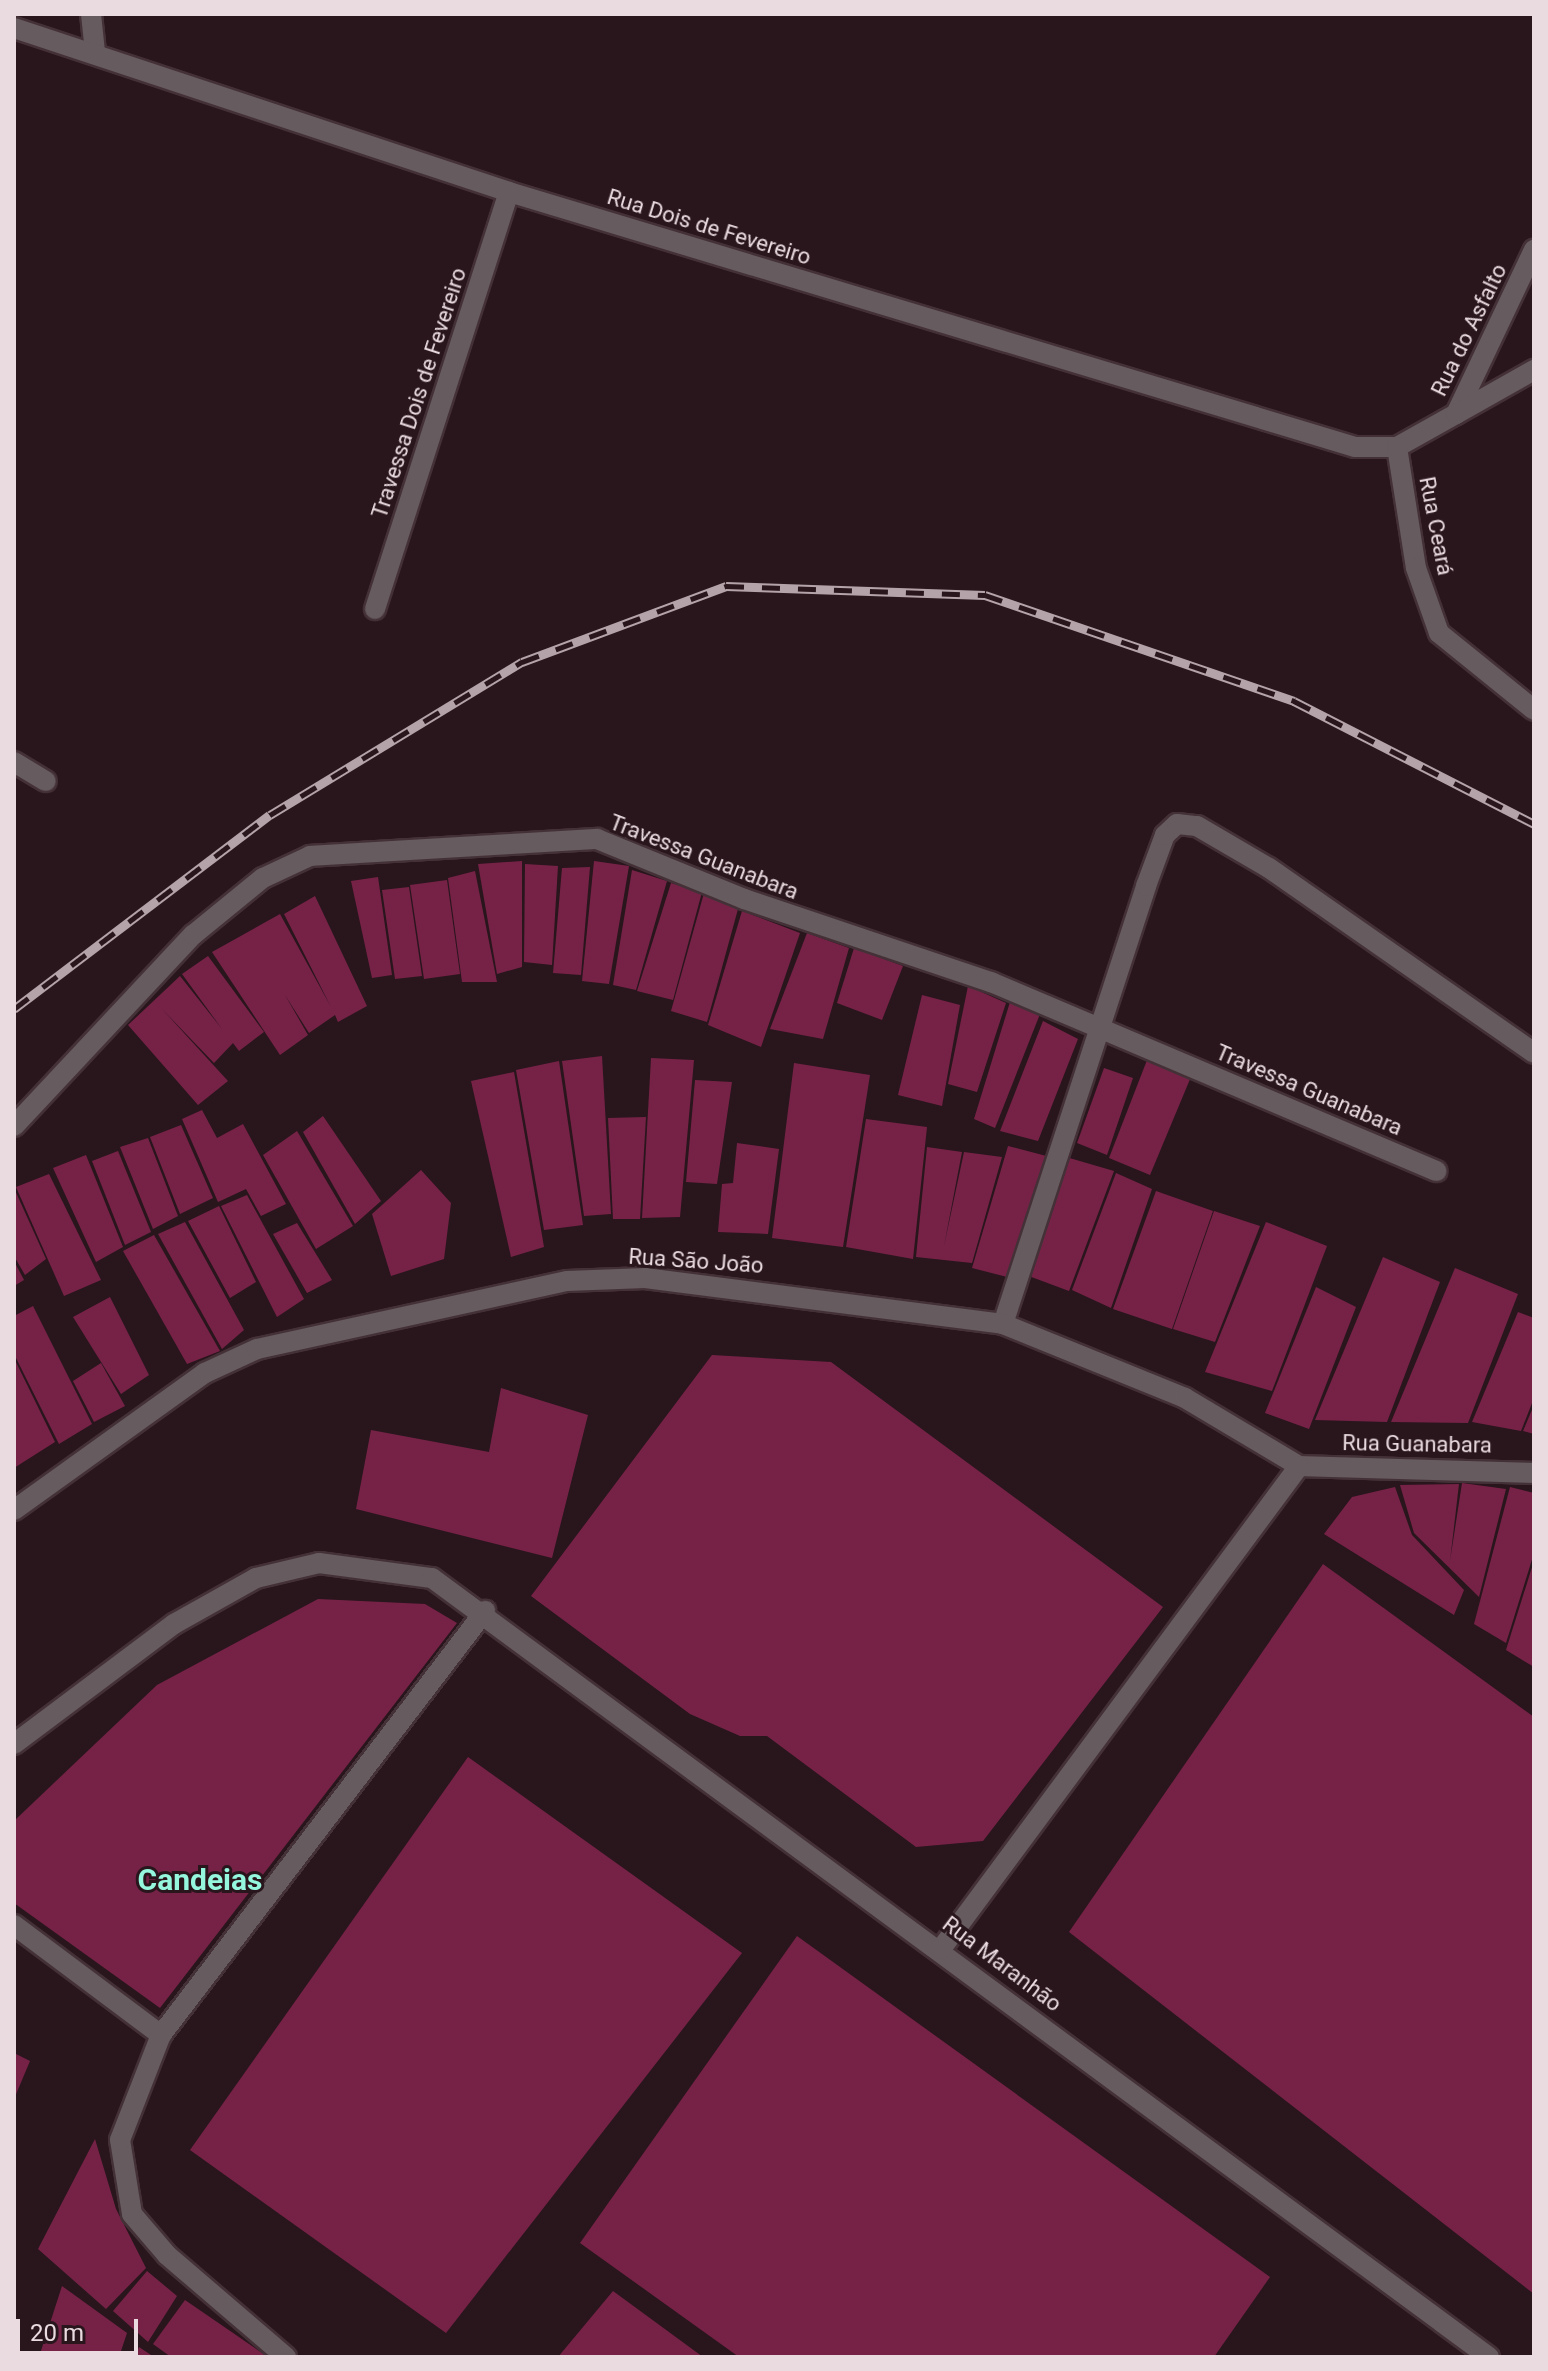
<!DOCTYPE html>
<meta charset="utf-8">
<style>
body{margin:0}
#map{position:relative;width:1548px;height:2371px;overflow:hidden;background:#29151c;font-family:Roboto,sans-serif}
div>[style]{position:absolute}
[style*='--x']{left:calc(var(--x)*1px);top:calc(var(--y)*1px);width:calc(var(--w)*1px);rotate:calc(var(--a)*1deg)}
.building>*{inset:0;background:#762247}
.roads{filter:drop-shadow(2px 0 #443137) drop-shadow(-2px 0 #443137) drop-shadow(0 2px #443137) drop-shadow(0 -2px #443137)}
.minor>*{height:20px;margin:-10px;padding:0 10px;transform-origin:10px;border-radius:10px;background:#665b5f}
.rail>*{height:9px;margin-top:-4.5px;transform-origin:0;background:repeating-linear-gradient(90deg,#29151c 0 18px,#b4a4a9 0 36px);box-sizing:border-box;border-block:2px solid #b4a4a9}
span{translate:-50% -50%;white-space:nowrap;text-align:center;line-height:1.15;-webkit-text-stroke:6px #29151c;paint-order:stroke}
.street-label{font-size:22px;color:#e9dbdf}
.district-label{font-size:30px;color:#95f7dd;font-weight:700}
.frame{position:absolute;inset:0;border:16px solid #e9dbdf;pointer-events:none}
.scale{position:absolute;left:16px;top:2319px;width:122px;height:36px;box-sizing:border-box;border:4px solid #e9dbdf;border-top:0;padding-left:10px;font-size:24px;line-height:28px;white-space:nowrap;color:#e9dbdf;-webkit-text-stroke:6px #29151c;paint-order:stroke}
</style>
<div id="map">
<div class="building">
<i style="clip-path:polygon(522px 861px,522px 967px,497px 974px,478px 864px)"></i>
<i style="clip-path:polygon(594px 861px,629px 866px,609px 984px,582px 981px)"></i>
<i style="clip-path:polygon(525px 864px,558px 866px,552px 965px,524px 962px)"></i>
<i style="clip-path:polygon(590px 867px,581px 975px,553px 973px,562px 868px)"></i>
<i style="clip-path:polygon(632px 870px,667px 881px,636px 990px,613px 985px)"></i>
<i style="clip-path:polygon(475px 871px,497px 982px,462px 982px,448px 878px)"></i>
<i style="clip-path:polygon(378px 877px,392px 975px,372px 978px,351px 881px)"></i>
<i style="clip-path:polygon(447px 880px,460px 974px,424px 979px,410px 885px)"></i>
<i style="clip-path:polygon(671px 883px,702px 892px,673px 1000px,637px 991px)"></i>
<i style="clip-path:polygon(409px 887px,422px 976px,395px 979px,382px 890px)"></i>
<i style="clip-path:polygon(704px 893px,738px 909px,707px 1022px,671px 1011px)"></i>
<i style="clip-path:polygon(315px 896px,367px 1006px,338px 1022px,335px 1015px,309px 1033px,285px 995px,308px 1035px,280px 1055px,212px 952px,280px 914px,331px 1007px,284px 914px)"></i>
<i style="clip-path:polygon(742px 911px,800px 933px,761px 1047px,708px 1025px)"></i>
<i style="clip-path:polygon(807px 933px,849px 948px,823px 1039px,770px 1029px)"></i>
<i style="clip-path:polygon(854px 948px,903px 966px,882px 1020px,837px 1003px)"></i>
<i style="clip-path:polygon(208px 956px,264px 1032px,239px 1051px,233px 1043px,214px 1063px,162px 1009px,228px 1081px,198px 1105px,128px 1025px,180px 976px,222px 1029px,182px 974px)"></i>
<i style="clip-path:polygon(968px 986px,1006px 1003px,977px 1092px,948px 1084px)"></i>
<i style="clip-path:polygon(922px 995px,960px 1005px,942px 1106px,898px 1095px)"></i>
<i style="clip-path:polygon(1010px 1002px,1040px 1014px,995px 1128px,974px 1119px)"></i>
<i style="clip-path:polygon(1043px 1021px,1078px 1039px,1038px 1141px,1000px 1131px)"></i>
<i style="clip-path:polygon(1149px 1055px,1193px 1072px,1150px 1175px,1109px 1158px)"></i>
<i style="clip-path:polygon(602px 1056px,611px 1214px,584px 1216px,562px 1061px)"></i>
<i style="clip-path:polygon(651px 1058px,694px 1060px,680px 1217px,642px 1218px)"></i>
<i style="clip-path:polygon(559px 1061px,583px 1225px,544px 1230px,516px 1070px)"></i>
<i style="clip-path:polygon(794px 1063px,870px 1075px,843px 1247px,772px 1238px)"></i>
<i style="clip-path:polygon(1104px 1068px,1133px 1078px,1107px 1155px,1077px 1143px)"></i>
<i style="clip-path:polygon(514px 1072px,544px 1247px,511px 1257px,471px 1081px)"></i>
<i style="clip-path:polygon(695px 1080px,732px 1082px,717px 1184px,686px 1182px)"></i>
<i style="clip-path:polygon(202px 1110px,217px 1138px,243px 1124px,286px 1204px,261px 1216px,246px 1189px,218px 1202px,182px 1119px)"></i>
<i style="clip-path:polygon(323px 1116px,381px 1201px,355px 1224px,303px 1132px)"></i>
<i style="clip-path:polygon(646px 1117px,640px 1219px,613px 1219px,608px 1118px)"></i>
<i style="clip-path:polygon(866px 1119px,927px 1127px,913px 1259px,846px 1247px)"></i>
<i style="clip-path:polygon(181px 1125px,213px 1198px,180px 1214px,150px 1137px)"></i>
<i style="clip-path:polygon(297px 1131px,353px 1226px,316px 1249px,263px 1155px)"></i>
<i style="clip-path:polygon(148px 1138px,178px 1216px,153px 1229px,120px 1147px)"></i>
<i style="clip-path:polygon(737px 1143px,779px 1149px,768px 1234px,718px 1232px,722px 1184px,733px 1183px)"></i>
<i style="clip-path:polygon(1008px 1146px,1054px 1158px,1015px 1279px,972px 1268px)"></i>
<i style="clip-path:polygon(927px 1147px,962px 1152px,944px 1246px,964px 1152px,1002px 1157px,972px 1263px,916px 1257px)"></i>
<i style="clip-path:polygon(118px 1151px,151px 1232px,125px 1245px,92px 1161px)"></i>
<i style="clip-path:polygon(86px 1155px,123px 1247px,96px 1262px,53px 1168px)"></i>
<i style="clip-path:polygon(1066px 1157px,1114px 1171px,1069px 1291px,1026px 1275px)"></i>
<i style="clip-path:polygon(421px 1170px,451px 1203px,444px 1259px,391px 1276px,372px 1214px)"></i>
<i style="clip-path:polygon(1116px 1173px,1152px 1189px,1111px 1308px,1072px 1290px)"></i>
<i style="clip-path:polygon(49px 1174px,101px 1280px,64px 1296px,16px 1187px)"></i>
<i style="clip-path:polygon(14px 1188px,46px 1259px,25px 1275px,14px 1256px)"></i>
<i style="clip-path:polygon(1156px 1191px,1213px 1211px,1172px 1329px,1113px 1309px)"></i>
<i style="clip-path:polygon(247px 1195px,304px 1299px,277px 1317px,221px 1206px)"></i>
<i style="clip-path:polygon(219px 1206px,256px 1282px,230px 1298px,188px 1221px)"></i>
<i style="clip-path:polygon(1214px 1211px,1260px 1226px,1215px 1342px,1173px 1329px)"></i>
<i style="clip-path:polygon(185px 1222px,244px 1330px,222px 1349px,158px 1234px)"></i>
<i style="clip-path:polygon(1266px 1222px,1327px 1246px,1272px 1391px,1205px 1372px)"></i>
<i style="clip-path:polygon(297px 1223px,332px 1280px,307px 1293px,273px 1234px)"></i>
<i style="clip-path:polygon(154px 1235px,220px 1351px,187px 1364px,123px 1251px)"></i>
<i style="clip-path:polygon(1383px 1257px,1440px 1282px,1387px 1422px,1315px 1420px)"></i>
<i style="clip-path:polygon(14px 1261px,24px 1280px,14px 1286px)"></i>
<i style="clip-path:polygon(1455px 1268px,1518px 1294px,1468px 1423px,1391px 1422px)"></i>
<i style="clip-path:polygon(1316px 1287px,1356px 1307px,1309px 1429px,1265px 1413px)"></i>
<i style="clip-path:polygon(110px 1297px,149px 1375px,121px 1394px,73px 1317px)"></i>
<i style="clip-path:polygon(33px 1306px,92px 1424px,59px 1444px,14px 1354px,14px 1316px)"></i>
<i style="clip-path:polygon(1518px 1312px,1534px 1318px,1534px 1398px,1521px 1431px,1472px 1422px)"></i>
<i style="clip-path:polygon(712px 1355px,831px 1362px,1163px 1607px,983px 1841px,916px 1847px,767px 1736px,740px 1736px,690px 1714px,531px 1596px)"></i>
<i style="clip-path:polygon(14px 1358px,55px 1442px,14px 1468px)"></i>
<i style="clip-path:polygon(101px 1363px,125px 1406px,94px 1422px,73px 1381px)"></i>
<i style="clip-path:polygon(501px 1388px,588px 1415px,552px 1558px,356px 1509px,371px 1430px,489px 1452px)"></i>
<i style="clip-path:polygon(1534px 1405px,1534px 1434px,1523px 1431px)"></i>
<i style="clip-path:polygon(1462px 1483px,1506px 1489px,1479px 1597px,1414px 1533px,1400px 1485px,1459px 1484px,1450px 1561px)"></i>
<i style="clip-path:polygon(1395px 1487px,1412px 1535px,1464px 1590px,1454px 1615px,1324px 1534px,1352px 1497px)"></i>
<i style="clip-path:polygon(1510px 1487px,1534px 1493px,1534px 1553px,1506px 1643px,1474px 1624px)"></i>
<i style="clip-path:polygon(1323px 1564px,1534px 1717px,1534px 2294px,1069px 1932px)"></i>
<i style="clip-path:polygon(1533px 1564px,1534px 1564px,1534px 1667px,1506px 1650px)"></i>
<i style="clip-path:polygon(318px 1599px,425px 1604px,457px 1623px,160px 2008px,14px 1903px,14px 1821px,157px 1685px)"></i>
<i style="clip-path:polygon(468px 1757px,742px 1953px,446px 2333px,190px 2150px)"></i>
<i style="clip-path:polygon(797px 1936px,1270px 2277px,1214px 2357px,739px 2357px,580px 2243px)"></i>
<i style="clip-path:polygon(14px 2053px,30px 2061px,14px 2099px)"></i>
<i style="clip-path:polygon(95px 2139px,116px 2209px,146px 2268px,106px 2309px,38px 2249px)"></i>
<i style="clip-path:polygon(147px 2271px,177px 2296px,148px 2342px,113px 2311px)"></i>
<i style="clip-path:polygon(62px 2286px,127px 2333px,119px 2357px,39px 2357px)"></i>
<i style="clip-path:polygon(613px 2291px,703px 2357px,558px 2357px)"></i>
<i style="clip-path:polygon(185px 2300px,265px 2355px,264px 2357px,171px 2357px,153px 2344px)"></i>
<i style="clip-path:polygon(139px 2347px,154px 2357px,135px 2357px)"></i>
</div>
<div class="roads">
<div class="minor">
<i style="--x:91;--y:14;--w:39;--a:84"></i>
<i style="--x:14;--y:28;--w:521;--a:18.33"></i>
<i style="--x:509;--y:192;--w:884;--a:16.77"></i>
<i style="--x:1355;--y:447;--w:42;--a:0"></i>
<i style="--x:1397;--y:447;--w:68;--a:-29.2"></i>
<i style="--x:1456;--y:414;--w:182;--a:-64.6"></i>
<i style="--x:1456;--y:414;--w:90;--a:-29.4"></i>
<i style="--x:1397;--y:447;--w:122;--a:81.1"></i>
<i style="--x:1416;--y:568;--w:69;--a:70.5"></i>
<i style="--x:1439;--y:633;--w:122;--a:39"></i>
<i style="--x:375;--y:609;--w:438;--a:-72.2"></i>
<i style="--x:14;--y:762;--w:37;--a:31"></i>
<i style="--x:14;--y:1126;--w:262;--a:-46.9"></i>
<i style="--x:193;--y:935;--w:90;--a:-39.2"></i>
<i style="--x:263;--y:878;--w:52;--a:-25.1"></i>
<i style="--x:310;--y:856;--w:288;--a:-3.4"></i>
<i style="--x:597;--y:839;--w:159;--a:22.2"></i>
<i style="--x:744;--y:899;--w:261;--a:18.6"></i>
<i style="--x:991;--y:982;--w:484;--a:23"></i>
<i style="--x:1003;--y:1324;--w:461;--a:-71.9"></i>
<i style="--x:1146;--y:886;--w:54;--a:-69.6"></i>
<i style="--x:1165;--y:835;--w:16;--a:-43"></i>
<i style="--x:1177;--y:824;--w:20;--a:6"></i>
<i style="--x:1197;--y:826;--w:83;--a:30.3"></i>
<i style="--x:1269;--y:868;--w:323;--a:34.9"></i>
<i style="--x:1299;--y:1466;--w:235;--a:1.7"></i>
<i style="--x:14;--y:1510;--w:235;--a:-35.7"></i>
<i style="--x:205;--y:1373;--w:57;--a:-24.8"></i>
<i style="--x:257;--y:1349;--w:317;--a:-12.4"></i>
<i style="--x:567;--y:1281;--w:78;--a:-2.2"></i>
<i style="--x:645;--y:1278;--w:361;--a:7.3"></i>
<i style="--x:1003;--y:1324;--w:196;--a:22.1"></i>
<i style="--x:1185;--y:1398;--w:133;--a:30.8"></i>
<i style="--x:14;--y:1744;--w:200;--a:-36.9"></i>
<i style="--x:174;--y:1624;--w:94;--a:-29.3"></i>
<i style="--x:256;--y:1578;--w:65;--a:-13.4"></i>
<i style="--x:319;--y:1563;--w:114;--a:7.6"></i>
<i style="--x:432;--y:1578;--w:1313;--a:36.39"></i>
<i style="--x:14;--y:1925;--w:184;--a:36.8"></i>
<i style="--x:941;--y:1949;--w:601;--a:-53.45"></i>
<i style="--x:286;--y:2357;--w:157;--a:-139.4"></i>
<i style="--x:167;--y:2255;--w:54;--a:-130.5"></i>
<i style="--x:132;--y:2214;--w:75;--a:-99.2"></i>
<i style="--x:120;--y:2140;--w:113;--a:-68.7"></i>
<i style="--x:161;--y:2035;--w:534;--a:-52.61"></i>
</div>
</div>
<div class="rail">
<i style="--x:14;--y:1009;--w:321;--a:-37.2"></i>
<i style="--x:270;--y:815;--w:295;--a:-31.3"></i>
<i style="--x:522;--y:662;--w:218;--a:-20.4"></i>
<i style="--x:726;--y:586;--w:259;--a:2"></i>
<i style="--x:985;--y:595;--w:327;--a:18.9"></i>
<i style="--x:1294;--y:701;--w:270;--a:27.1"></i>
</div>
<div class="street-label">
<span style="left:709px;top:227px;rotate:17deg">Rua Dois de Fevereiro</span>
<span style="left:1469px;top:330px;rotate:-64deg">Rua do Asfalto</span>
<span style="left:419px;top:393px;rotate:-72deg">Travessa Dois de Fevereiro</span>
<span style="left:1436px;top:526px;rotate:79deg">Rua Ceará</span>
<span style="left:704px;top:857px;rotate:21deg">Travessa Guanabara</span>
<span style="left:1309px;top:1090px;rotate:23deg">Travessa Guanabara</span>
<span style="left:696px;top:1261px;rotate:4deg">Rua São João</span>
<span style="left:1417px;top:1444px;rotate:1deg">Rua Guanabara</span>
<span style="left:1002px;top:1964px;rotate:37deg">Rua Maranhão</span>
</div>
<div class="district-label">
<span style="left:200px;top:1880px">Candeias</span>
</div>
<div class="frame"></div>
<div class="scale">20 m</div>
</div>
